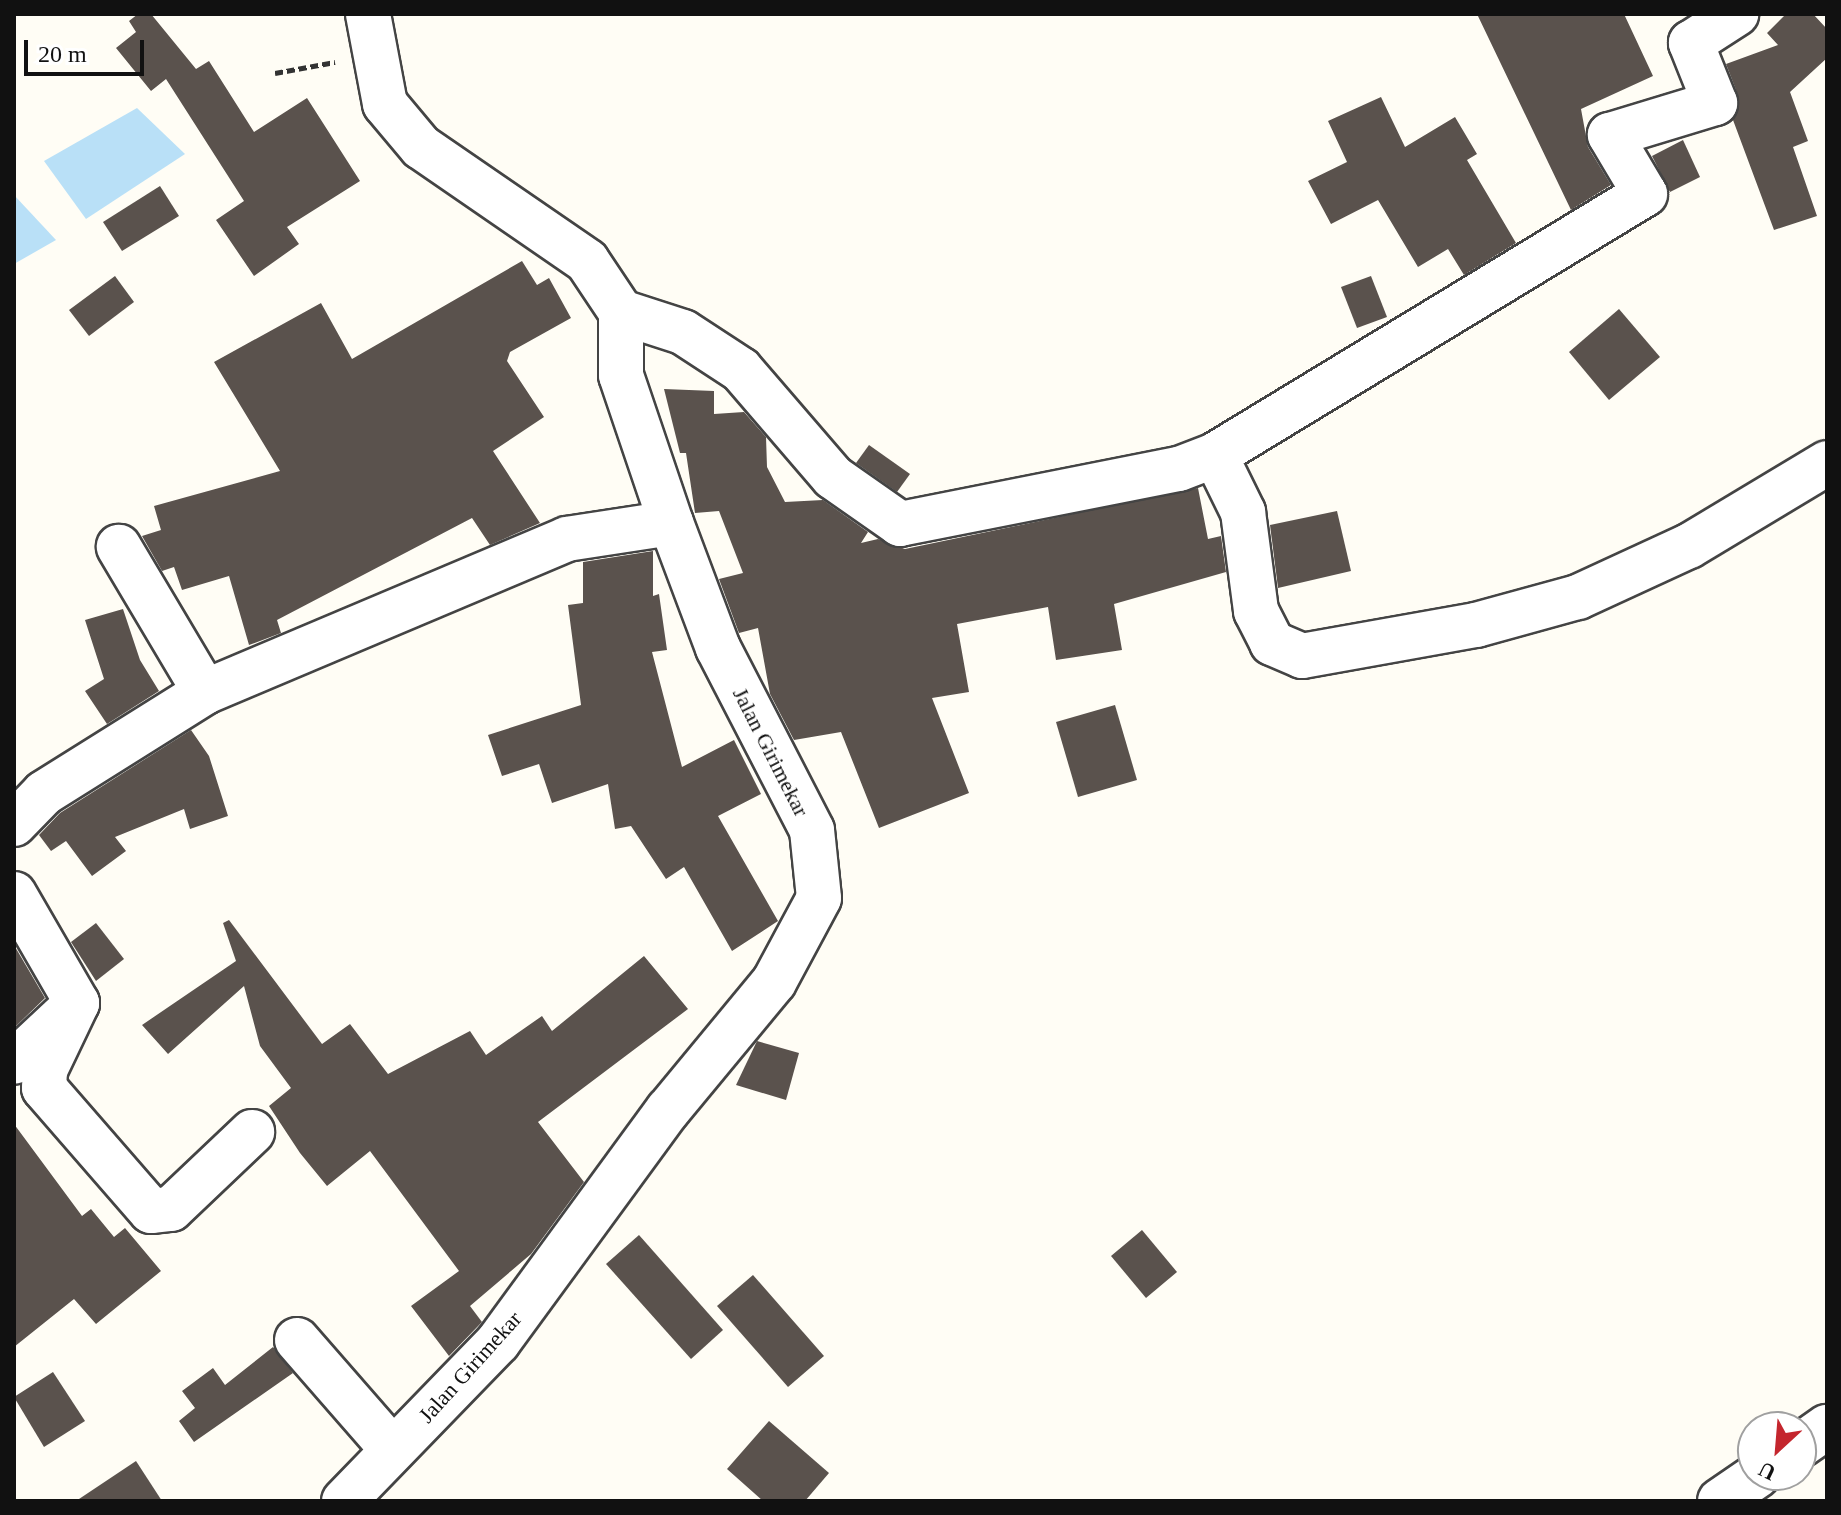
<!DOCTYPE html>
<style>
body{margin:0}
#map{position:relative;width:1841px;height:1515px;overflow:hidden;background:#fffdf5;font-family:"Times New Roman",serif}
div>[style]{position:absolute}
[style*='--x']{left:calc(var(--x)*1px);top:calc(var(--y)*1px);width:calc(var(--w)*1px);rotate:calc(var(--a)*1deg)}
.water>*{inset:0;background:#b9e0f7}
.building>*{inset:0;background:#5a524d}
.path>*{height:5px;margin-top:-2.5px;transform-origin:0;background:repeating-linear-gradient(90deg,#333 0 8px,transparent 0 12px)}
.roads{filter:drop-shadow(2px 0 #444) drop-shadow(-2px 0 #444) drop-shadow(0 2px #444) drop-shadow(0 -2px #444)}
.minor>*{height:44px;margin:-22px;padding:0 22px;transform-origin:22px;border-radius:22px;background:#fff}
span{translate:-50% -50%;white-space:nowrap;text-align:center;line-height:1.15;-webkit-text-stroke:8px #fff;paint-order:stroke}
.street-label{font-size:22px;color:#111}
.frame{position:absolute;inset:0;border:16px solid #111;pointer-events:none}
.north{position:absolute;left:1737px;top:1411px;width:80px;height:80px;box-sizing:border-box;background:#fff;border:2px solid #a0a0a0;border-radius:50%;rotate:206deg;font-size:22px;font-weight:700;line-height:32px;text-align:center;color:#111}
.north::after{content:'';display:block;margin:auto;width:28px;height:36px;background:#c4262e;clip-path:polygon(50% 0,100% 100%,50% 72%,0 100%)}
.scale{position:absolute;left:24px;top:40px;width:120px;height:36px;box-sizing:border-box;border:4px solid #111;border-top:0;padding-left:10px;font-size:24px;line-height:28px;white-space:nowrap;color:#111;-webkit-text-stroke:6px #fff;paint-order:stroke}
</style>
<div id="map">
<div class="water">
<i style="clip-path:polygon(137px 108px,185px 154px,86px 219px,44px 161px)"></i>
<i style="clip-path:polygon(14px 195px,56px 240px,14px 264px)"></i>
</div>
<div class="building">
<i style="clip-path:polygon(138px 14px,151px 14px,196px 69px,209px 61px,254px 132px,307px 98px,360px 181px,287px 227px,299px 244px,254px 276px,216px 220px,244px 201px,166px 79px,151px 91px,116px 48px,136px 32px,129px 21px)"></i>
<i style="clip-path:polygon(1477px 14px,1624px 14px,1653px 76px,1581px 109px,1588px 147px,1611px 185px,1571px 210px)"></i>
<i style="clip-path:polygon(1786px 14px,1813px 14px,1827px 29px,1827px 58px,1790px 92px,1808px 141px,1793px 147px,1817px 216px,1774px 230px,1733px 120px,1738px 95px,1726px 64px,1778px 45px,1767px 33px)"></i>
<i style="clip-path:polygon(1381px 97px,1405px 147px,1455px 117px,1477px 154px,1467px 160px,1516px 243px,1464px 275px,1448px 249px,1418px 267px,1378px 200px,1331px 224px,1308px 181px,1347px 162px,1328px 121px)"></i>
<i style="clip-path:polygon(1683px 140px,1700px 177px,1670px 192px,1652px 156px)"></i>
<i style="clip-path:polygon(160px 186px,179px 216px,122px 251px,103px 222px)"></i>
<i style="clip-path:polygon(522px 261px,537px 285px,549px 278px,571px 318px,510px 352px,507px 361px,544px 417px,493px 451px,540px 523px,490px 545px,472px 518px,277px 620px,281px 633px,249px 645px,229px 576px,182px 590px,174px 567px,162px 571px,142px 536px,161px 530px,154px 506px,280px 471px,214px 362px,321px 303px,352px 359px)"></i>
<i style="clip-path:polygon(115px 276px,134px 302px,89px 336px,69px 310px)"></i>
<i style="clip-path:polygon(1371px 276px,1387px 317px,1357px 328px,1341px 287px)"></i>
<i style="clip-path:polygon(1619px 309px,1660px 357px,1609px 400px,1569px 352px)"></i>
<i style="clip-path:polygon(664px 389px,714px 391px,714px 414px,744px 412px,766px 437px,767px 467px,785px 502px,823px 500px,868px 532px,861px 543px,878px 539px,905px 549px,1198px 488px,1208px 539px,1221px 536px,1226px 572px,1114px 604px,1122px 650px,1056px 660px,1048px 607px,957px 624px,969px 692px,932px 698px,969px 793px,879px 828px,841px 732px,794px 740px,770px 694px,758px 628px,739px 633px,719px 579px,743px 573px,719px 511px,695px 513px,686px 453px,680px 453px)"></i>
<i style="clip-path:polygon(869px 445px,910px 474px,897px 492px,856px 463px)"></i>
<i style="clip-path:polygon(1337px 511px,1351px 571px,1278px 588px,1270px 525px)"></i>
<i style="clip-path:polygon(653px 551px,653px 596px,659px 594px,667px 650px,652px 652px,682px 767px,734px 740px,761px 794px,718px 816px,778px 921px,732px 951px,684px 867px,666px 879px,631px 826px,615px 829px,608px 784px,552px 803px,539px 764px,502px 776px,488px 735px,581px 705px,568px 605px,583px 603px,583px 562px)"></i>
<i style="clip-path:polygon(123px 609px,140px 660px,159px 691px,107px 724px,85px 691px,104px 679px,85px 620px)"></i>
<i style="clip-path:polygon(1115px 705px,1137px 780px,1078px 797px,1056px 722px)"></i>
<i style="clip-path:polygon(191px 730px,209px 756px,228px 816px,190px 829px,184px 809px,115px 837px,126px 851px,92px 876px,66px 841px,51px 851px,39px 835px,60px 813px)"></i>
<i style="clip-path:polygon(229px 920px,322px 1044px,350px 1024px,388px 1074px,470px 1031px,486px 1055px,542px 1016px,552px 1031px,644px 956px,688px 1009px,538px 1122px,584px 1182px,531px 1254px,470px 1306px,482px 1322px,449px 1356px,411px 1306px,459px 1271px,370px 1151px,327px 1186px,300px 1153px,269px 1106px,291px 1088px,260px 1046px,244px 986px,168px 1054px,142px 1025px,236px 961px,223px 923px)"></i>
<i style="clip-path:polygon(96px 923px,124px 959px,96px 981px,71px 942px)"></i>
<i style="clip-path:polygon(14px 945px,45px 998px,14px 1028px)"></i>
<i style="clip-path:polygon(757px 1041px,799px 1053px,786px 1100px,736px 1085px)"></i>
<i style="clip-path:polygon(14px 1124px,82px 1216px,91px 1209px,114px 1237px,125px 1228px,161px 1271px,96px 1324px,74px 1299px,14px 1347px)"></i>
<i style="clip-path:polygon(1142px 1230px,1177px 1272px,1146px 1298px,1111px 1256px)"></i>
<i style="clip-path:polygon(639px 1235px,723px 1330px,691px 1359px,606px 1264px)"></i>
<i style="clip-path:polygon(753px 1275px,824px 1356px,788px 1387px,717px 1306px)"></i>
<i style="clip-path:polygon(273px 1347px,293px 1373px,194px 1442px,179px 1421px,195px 1408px,182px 1391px,213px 1368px,225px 1385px)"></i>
<i style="clip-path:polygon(53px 1372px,85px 1421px,44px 1447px,14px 1397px)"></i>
<i style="clip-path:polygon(769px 1421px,829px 1473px,805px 1501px,763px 1501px,727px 1469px)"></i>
<i style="clip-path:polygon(136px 1461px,162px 1501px,76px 1501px)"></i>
</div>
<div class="path">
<i style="--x:275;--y:73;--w:61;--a:-10.4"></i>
</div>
<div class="roads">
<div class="minor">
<i style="--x:621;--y:312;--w:65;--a:17.9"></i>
<i style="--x:683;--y:332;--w:69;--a:33.2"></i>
<i style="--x:741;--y:370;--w:141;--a:49.3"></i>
<i style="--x:833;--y:477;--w:82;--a:35"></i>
<i style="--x:900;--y:524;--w:284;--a:-11.2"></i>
<i style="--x:1179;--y:469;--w:39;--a:-21"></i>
<i style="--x:1215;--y:455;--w:64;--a:63.8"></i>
<i style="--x:1243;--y:512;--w:100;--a:82.5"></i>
<i style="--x:1256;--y:611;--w:36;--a:63"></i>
<i style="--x:1272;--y:643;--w:33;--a:23"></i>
<i style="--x:1302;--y:656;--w:177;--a:-10.1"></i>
<i style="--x:1476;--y:625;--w:106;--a:-15.4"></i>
<i style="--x:1578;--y:597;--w:122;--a:-24.7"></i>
<i style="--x:1689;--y:546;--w:161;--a:-31"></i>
<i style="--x:1215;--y:455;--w:503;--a:-31.26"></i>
<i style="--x:1645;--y:194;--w:69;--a:-120.7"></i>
<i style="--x:1610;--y:135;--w:110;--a:-16.9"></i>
<i style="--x:1715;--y:103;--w:65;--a:-111.8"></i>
<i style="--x:1691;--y:43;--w:54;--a:-32.8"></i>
<i style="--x:205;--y:692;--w:393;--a:-22.9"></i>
<i style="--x:567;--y:539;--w:105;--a:-8.7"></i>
<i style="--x:14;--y:824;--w:43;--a:-45.9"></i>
<i style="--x:44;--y:793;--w:190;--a:-32.1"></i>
<i style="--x:205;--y:692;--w:169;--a:-120.7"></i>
<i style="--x:14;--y:894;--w:126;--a:60"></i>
<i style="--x:77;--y:1003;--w:86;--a:136.9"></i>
<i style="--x:77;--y:1003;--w:74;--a:115.5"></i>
<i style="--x:45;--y:1070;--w:18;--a:93"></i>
<i style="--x:44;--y:1088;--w:163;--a:49"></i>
<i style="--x:151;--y:1211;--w:20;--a:-6"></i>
<i style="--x:171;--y:1209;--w:112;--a:-43.5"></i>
<i style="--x:297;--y:1340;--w:145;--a:48.9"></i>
<i style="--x:1801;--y:1445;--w:32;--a:-35"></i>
<i style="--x:344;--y:1501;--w:221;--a:-45.9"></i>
<i style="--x:498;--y:1342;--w:288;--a:-53.8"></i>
<i style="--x:668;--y:1110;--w:166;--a:-50.4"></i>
<i style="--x:774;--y:982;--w:95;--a:-61.8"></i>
<i style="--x:819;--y:898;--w:68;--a:-95.9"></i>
<i style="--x:812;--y:830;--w:205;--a:-117.3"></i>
<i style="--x:718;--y:648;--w:134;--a:-110.6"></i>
<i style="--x:671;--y:523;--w:156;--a:-108.7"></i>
<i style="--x:621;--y:375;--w:63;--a:-90"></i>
<i style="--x:621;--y:312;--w:61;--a:-123.7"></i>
<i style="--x:587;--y:261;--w:201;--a:-145.5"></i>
<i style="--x:421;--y:147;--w:56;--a:-129.9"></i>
<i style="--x:385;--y:104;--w:92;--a:-100.7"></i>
<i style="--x:1720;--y:1501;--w:46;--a:-34.4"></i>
</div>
</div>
<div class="street-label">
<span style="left:771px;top:752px;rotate:63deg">Jalan Girimekar</span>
<span style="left:470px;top:1367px;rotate:-48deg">Jalan Girimekar</span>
</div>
<div class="frame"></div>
<div class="north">U</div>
<div class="scale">20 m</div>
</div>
